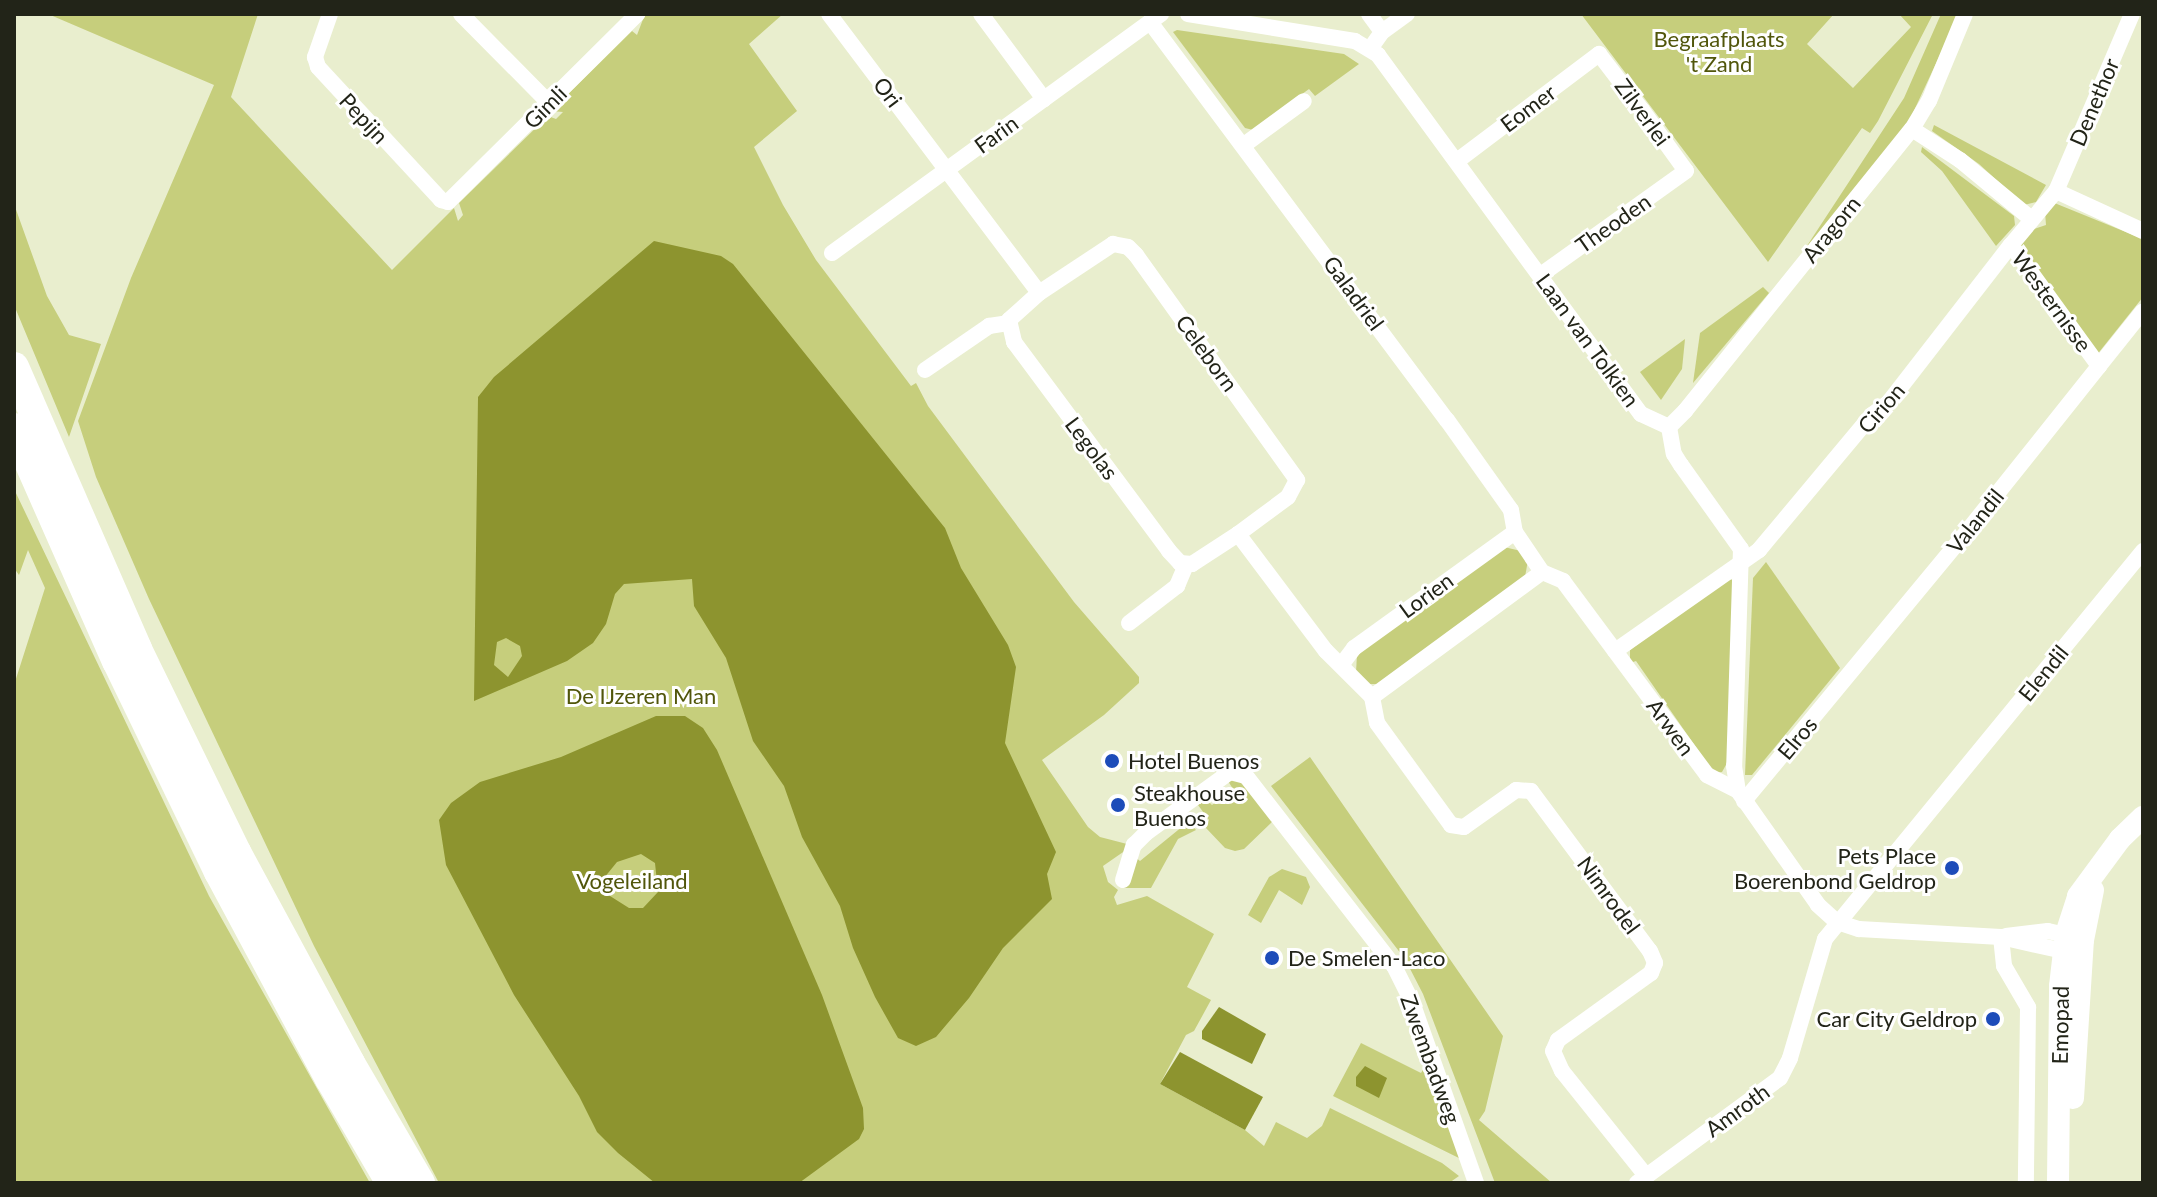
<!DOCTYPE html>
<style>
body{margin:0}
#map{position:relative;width:2157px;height:1197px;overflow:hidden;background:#e9eece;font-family:Lato,sans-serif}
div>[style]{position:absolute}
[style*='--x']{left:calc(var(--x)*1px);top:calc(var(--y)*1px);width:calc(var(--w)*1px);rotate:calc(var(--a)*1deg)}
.green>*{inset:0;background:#c6ce7c}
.water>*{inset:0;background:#8d942f}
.street>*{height:16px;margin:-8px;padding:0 8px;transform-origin:8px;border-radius:8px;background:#fff}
.secondary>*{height:22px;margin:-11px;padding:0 11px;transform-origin:11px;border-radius:11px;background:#fff}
.highway>*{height:30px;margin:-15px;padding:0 15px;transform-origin:15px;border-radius:15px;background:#fff}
.dots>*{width:22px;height:22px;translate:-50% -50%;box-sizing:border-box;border:4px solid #fff;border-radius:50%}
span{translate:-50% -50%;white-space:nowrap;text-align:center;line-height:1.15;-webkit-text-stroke:6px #fff;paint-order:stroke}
.park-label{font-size:22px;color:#51560b}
.street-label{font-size:22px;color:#222418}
.poi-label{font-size:22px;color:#222418}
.left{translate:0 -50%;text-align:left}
.right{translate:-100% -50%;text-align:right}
.frame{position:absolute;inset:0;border:16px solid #222418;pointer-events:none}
</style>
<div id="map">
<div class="green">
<i style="clip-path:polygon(48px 14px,258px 14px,231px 97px,392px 270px,454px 208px,458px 221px,463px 215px,459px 203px,548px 116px,556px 119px,563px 112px,551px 111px,632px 31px,637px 35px,645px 14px,783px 14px,749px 44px,797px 111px,754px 147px,783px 205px,816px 260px,911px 386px,916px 383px,928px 406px,1074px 602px,1139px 677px,1139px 683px,1104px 715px,1042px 760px,1088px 827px,1100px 837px,1127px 844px,1126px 850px,1103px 866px,1108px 882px,1118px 890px,1114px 897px,1117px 905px,1147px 896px,1214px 934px,1187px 987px,1211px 1000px,1194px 1031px,1186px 1035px,1160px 1084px,1245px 1130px,1264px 1146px,1276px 1122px,1307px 1138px,1322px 1126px,1330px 1108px,1442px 1163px,1459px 1176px,1449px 1183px,439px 1183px,314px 946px,149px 599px,96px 477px,78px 421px,131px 278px,214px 85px)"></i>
<i style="clip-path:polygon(1581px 14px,1834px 14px,1807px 44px,1853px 88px,1911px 27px,1899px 14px,1933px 14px,1878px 121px,1870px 133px,1862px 128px,1768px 262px)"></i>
<i style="clip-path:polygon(1941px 14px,1959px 14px,1904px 132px,1797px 261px,1904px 98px)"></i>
<i style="clip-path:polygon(1177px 30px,1344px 54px,1359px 64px,1315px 96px,1309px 89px,1253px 130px,1245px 128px,1173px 32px)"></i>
<i style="clip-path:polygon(1934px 125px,2046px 185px,2036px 202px,2024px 205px,1979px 164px,1932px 131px)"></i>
<i style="clip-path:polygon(1922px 147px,2014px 216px,2015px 225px,1996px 246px,1942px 171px,1921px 152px)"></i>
<i style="clip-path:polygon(2052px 202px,2143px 239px,2143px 297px,2096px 356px,2016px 249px,2034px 229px,2046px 225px,2045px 212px)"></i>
<i style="clip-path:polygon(14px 204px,47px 296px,69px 335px,101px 344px,69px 437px,14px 305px)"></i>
<i style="clip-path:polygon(1763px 287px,1769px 293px,1693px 383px,1700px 333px)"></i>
<i style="clip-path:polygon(1685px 339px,1682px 369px,1661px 400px,1640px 372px)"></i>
<i style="clip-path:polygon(14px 489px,209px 896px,370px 1183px,14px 1183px,14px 685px,45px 588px,28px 550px,19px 575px,14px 568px)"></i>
<i style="clip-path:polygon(1504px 547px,1521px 551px,1528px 560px,1525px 577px,1383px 684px,1369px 684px,1356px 672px,1357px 655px)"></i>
<i style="clip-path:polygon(1766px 562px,1840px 668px,1752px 775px,1745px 775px,1753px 578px)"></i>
<i style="clip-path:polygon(1725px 578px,1733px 580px,1727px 763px,1722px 772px,1714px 773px,1636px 661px,1630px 663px,1630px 650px)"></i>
<i style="clip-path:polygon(1310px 757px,1503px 1036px,1485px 1111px,1479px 1120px,1552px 1183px,1495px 1183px,1423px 994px,1405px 959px,1271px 786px)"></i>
<i style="clip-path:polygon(1240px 777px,1275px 819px,1244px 849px,1235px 851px,1225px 848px,1206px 828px,1209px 820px,1198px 805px,1205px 798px,1212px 805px,1233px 789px,1228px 781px)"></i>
<i style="clip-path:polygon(1182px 814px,1196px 830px,1178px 839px,1151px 888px,1124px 888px,1135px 857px,1140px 861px,1183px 826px,1179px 817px)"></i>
<i style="clip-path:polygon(1282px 869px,1306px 877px,1310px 887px,1302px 905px,1279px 890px,1261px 923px,1248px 915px,1269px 877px)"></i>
<i style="clip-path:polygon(1361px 1043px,1421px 1073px,1430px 1058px,1467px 1162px,1333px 1096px)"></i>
</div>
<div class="water">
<i style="clip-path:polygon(evenodd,654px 241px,721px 256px,733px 264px,945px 528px,961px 568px,1008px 645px,1016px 667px,1005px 743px,1056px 852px,1047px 874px,1052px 899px,1003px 948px,969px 998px,936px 1037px,916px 1046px,898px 1038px,875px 997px,853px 948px,840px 906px,802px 837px,784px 786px,753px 741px,726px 658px,694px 606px,692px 579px,624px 584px,615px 594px,606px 624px,593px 643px,567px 661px,474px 701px,478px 397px,494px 377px,654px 241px,506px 638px,520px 646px,522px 656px,508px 677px,494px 665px,497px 642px,506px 638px)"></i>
<i style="clip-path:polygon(evenodd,656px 716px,685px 716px,703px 728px,717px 750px,822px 995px,863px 1108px,864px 1129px,859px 1139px,799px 1183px,655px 1183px,618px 1153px,597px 1132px,579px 1096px,514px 995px,446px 865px,439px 820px,451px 803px,480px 782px,561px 757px,656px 716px,641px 854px,655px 863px,658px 892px,643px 908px,629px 908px,610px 896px,604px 878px,617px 862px,641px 854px)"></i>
<i style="clip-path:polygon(1219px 1007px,1266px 1034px,1252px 1064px,1202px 1039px,1202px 1031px)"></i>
<i style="clip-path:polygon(1180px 1052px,1263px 1097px,1245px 1130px,1160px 1084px)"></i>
<i style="clip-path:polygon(1365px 1066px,1387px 1078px,1379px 1098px,1356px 1086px,1356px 1077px)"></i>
</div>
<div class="street">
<i style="--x:330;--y:14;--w:46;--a:109.2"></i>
<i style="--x:315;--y:57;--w:10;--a:73"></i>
<i style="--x:318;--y:67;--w:181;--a:47.2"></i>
<i style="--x:441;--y:200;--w:7;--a:16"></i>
<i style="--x:448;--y:202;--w:267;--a:-44.8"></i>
<i style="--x:461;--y:14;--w:125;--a:45.3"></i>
<i style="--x:829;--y:14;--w:349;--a:53"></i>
<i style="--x:1039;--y:293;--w:40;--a:138"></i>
<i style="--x:1009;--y:320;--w:23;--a:77"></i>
<i style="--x:1014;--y:342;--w:260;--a:53.4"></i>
<i style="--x:1169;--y:551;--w:16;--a:47"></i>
<i style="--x:1180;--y:563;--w:12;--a:5"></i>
<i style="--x:1192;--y:564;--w:55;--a:-33.1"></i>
<i style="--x:1238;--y:534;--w:146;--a:53.1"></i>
<i style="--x:1326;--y:651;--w:65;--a:45"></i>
<i style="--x:981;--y:14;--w:106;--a:53.5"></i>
<i style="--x:1188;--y:14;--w:169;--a:9.2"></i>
<i style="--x:1355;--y:41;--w:27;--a:31"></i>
<i style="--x:1378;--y:55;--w:445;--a:53.8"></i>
<i style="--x:1641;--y:414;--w:31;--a:25"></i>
<i style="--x:1369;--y:14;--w:22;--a:54"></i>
<i style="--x:2132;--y:14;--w:193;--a:113.2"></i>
<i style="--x:2056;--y:191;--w:70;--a:129.8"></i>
<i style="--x:2011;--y:245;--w:150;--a:54"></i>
<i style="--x:2099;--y:366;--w:70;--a:-51.3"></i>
<i style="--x:1150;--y:22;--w:497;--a:53.3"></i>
<i style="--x:1447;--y:420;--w:110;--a:54.6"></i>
<i style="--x:1511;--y:510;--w:22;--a:80"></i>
<i style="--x:1515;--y:532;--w:48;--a:56"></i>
<i style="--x:1370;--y:49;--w:21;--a:-55"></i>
<i style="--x:1382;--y:32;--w:31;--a:-36"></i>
<i style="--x:1912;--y:129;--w:57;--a:32.9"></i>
<i style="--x:1960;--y:160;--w:91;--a:39.6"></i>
<i style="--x:1244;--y:145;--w:74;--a:-36.3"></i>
<i style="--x:1457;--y:161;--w:178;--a:-37"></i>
<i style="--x:1599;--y:54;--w:71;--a:52.5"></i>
<i style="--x:1642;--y:110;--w:75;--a:54.2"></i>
<i style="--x:1686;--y:171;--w:178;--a:144.4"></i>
<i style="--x:2056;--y:191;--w:96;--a:24.7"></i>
<i style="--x:832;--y:253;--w:407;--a:-36"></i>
<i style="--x:1039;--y:293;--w:89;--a:-33.5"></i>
<i style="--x:1113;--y:244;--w:15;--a:11"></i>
<i style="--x:1128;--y:247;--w:11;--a:45"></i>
<i style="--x:1136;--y:255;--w:277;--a:54.4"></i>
<i style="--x:1297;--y:480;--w:19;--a:118"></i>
<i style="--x:1288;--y:497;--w:62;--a:143.5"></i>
<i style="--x:925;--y:370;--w:78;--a:-34.5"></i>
<i style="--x:989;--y:326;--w:19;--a:-9"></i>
<i style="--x:1669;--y:427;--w:27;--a:80"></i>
<i style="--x:1674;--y:454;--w:13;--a:58"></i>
<i style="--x:1681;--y:465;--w:103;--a:54.5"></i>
<i style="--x:1741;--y:549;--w:217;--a:91.8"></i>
<i style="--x:1734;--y:766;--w:25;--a:81"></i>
<i style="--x:1738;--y:791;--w:139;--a:54.9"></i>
<i style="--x:1818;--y:905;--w:25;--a:42"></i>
<i style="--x:1837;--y:922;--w:23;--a:18"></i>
<i style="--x:1859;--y:929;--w:142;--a:3.2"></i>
<i style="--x:2001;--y:937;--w:64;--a:12.7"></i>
<i style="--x:2063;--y:951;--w:10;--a:-24"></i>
<i style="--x:1669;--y:427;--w:23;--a:-45"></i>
<i style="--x:1685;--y:411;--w:362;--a:-51.2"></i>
<i style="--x:1912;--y:129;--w:33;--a:-59"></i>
<i style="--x:1929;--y:101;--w:94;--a:-67.5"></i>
<i style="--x:1542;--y:572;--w:23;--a:23"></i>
<i style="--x:1563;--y:581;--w:242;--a:53.4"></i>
<i style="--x:1707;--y:775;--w:35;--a:27"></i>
<i style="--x:1129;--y:623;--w:61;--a:-37.6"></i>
<i style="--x:1177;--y:586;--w:23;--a:-67"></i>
<i style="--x:1615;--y:651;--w:176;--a:-35"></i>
<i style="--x:1759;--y:550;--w:176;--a:-50.1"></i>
<i style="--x:1872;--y:415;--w:21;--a:-37"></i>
<i style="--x:1889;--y:402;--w:199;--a:-52.2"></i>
<i style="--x:1342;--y:664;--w:20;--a:-53"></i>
<i style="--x:1354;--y:648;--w:198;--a:-35.8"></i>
<i style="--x:1372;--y:697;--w:26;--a:79"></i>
<i style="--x:1377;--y:723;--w:126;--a:54"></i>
<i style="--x:1451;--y:825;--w:13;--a:9"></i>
<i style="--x:1464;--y:827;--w:64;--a:-35.4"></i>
<i style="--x:1516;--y:790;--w:15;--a:4"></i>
<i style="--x:1531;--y:791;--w:199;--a:53.4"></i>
<i style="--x:1650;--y:951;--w:13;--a:67"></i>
<i style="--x:1655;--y:963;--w:11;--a:112"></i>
<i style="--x:1651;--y:973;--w:115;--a:144.2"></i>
<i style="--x:1558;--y:1040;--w:12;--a:114"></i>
<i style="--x:1553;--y:1051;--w:22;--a:66"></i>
<i style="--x:1562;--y:1071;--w:134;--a:51.3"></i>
<i style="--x:1372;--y:697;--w:211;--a:-36.3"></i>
<i style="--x:1744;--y:801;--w:340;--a:-50.4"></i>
<i style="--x:1961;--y:539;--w:221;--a:-51.4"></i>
<i style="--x:1123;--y:880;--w:37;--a:-73"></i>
<i style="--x:1134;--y:845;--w:17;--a:-45"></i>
<i style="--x:1146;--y:833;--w:104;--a:-36"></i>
<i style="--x:1230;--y:772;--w:16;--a:14"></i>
<i style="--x:1246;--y:776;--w:241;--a:52.1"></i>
<i style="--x:1394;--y:966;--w:40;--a:63.4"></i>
<i style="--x:1412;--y:1002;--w:192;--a:70.5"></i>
<i style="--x:2006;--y:936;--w:42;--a:-6.8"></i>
<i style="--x:2048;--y:931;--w:27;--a:13"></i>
<i style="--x:2001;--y:937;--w:29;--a:84"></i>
<i style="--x:2004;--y:966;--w:48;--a:59.7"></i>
<i style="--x:2028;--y:1007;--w:176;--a:90.7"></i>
<i style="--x:1637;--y:1183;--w:177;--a:-36.3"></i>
<i style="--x:1780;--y:1078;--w:22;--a:-63"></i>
<i style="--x:1790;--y:1058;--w:124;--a:-73.6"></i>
<i style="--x:1825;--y:939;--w:502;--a:-50.66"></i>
</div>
<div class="secondary">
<i style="--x:2073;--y:1098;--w:158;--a:-86.4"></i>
<i style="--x:2083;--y:940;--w:51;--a:-78.7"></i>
<i style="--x:2058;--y:1183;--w:197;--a:-89.4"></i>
<i style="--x:2060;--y:986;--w:52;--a:-83.4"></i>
<i style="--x:2066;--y:934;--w:40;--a:-72"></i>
<i style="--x:2078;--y:896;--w:71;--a:-53.6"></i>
<i style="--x:2120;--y:839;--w:32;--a:-44"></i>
</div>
<div class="highway">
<i style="--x:14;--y:367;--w:308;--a:66.4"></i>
<i style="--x:137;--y:649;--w:226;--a:64"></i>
<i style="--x:236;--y:852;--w:240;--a:61.6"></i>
<i style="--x:350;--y:1063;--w:139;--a:59.7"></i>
<i style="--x:14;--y:428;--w:255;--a:66.2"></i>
<i style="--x:117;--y:661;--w:234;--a:64.2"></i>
<i style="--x:219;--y:872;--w:235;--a:61.8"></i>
<i style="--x:330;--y:1079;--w:121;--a:59.6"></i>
</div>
<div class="dots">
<i style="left:1112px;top:761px;background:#1d4cb9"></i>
<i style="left:1118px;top:805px;background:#1d4cb9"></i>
<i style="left:1952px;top:868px;background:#1d4cb9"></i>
<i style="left:1272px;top:958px;background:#1d4cb9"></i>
<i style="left:1993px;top:1019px;background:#1d4cb9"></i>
</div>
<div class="park-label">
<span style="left:1719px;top:51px">Begraafplaats<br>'t Zand</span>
<span style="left:641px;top:696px">De IJzeren Man</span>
<span style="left:632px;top:881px">Vogeleiland</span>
</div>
<div class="street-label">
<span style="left:888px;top:92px;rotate:53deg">Ori</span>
<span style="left:2094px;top:102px;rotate:-67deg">Denethor</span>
<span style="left:545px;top:107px;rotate:-45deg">Gimli</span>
<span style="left:1528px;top:108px;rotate:-37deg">Eomer</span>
<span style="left:1643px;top:112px;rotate:54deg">Zilverlei</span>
<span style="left:364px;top:118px;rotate:47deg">Pepijn</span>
<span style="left:996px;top:134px;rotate:-36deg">Farin</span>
<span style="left:1613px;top:223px;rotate:-35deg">Theoden</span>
<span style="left:1831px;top:229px;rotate:-51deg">Aragorn</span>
<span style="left:1354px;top:293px;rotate:54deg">Galadriel</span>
<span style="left:2052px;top:301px;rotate:54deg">Westernisse</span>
<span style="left:1588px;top:340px;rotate:54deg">Laan van Tolkien</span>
<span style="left:1207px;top:353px;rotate:54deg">Celeborn</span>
<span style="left:1881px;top:408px;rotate:-49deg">Cirion</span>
<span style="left:1092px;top:448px;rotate:53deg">Legolas</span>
<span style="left:1975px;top:521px;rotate:-51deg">Valandil</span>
<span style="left:1426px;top:595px;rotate:-36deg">Lorien</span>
<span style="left:2043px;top:673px;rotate:-51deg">Elendil</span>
<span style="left:1671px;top:727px;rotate:54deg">Arwen</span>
<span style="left:1797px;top:738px;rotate:-50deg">Elros</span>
<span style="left:1609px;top:895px;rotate:54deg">Nimrodel</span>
<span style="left:2060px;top:1025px;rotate:-89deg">Emopad</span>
<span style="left:1431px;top:1059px;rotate:70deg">Zwembadweg</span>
<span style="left:1737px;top:1110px;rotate:-36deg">Amroth</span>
</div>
<div class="poi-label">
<span class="left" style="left:1128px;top:761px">Hotel Buenos</span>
<span class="left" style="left:1134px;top:805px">Steakhouse<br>Buenos</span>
<span class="right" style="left:1936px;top:868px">Pets Place<br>Boerenbond Geldrop</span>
<span class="left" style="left:1288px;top:958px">De Smelen-Laco</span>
<span class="right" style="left:1977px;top:1019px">Car City Geldrop</span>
</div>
<div class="frame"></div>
</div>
